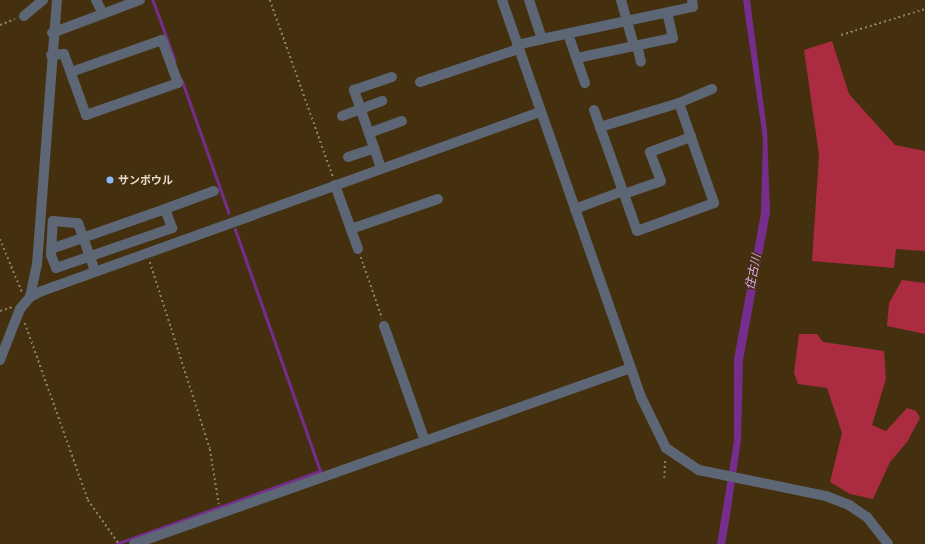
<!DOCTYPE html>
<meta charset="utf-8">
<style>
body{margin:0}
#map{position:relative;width:925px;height:544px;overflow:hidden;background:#44300f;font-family:"Asap Condensed","Noto Sans JP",sans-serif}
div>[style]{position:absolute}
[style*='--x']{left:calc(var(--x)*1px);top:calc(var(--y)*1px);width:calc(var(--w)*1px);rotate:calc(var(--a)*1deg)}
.forest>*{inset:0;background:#ab2c40}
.water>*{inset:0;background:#762d8e}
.stream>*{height:2.5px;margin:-1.25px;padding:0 1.25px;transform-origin:1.25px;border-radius:1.25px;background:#762d8e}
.path>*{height:1.5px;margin-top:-0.75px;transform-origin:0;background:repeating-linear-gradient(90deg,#907f65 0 2px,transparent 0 5px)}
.minor>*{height:10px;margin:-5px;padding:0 5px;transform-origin:5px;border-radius:5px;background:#5c6674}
.dots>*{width:11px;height:11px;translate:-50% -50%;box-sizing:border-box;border:2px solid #44300f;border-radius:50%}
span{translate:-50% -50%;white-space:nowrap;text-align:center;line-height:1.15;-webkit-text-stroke:3px #44300f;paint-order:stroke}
.poi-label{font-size:11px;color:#e8dcc9;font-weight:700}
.left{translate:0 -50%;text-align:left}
.water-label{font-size:12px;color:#e0aaf3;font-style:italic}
</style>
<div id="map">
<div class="forest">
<i style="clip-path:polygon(832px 41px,849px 94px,895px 145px,925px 151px,925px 251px,896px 249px,894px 268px,812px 261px,819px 155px,804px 50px)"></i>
<i style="clip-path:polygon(902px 280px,925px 283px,925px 334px,887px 326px,889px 303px)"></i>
<i style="clip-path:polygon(799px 334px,817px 334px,823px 342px,884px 351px,886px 379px,872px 425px,886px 431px,907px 408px,916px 411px,920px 418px,907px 442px,890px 462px,873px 499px,850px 494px,830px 482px,842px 433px,827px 388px,798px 384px,794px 373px)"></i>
</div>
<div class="water">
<i style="clip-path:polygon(743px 0,750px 0,767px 131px,770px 212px,743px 360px,741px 440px,730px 515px,725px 544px,717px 544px,734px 441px,734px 359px,761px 213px,763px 139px)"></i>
</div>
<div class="stream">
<i style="--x:153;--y:0;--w:64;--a:69.9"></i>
<i style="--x:182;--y:80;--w:141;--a:70.5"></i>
<i style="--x:116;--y:544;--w:217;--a:-19.7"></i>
<i style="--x:320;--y:471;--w:256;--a:-109.4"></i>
</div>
<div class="path">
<i style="--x:270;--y:0;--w:188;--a:70.4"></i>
<i style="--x:0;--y:25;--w:16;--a:-22"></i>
<i style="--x:841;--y:35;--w:88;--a:-17.2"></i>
<i style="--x:0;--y:239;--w:57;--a:67.5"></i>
<i style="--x:361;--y:257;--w:65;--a:71"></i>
<i style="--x:150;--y:262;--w:196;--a:72.2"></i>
<i style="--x:210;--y:449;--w:56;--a:80.7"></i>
<i style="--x:0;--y:311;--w:13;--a:-18"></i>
<i style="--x:25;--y:323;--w:188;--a:70.4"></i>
<i style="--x:88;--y:500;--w:54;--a:54.8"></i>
<i style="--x:664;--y:478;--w:19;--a:-87"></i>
</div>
<div class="minor">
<i style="--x:96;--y:0;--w:9;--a:63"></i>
<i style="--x:502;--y:0;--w:421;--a:70.7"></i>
<i style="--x:641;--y:397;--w:57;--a:63.9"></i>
<i style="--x:666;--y:448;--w:40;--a:34"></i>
<i style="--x:699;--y:470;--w:130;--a:11.6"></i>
<i style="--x:826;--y:496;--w:25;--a:21"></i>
<i style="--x:849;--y:505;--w:22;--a:34"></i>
<i style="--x:867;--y:517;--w:34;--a:52"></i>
<i style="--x:529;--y:0;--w:41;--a:71.6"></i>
<i style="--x:542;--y:39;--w:154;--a:-12"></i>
<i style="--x:693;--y:7;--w:7;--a:-98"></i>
<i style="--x:621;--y:0;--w:48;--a:74.2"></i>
<i style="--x:24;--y:16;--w:25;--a:-40"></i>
<i style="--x:52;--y:33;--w:94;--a:-20.6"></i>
<i style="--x:568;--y:34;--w:52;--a:70.9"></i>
<i style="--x:517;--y:45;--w:26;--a:-13"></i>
<i style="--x:637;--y:45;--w:17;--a:77"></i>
<i style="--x:51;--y:55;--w:13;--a:-4"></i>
<i style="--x:64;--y:54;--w:65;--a:70.2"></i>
<i style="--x:86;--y:115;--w:97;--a:-19.2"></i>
<i style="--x:178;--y:83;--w:46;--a:-110.4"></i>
<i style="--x:162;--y:40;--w:96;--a:160.6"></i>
<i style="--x:577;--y:58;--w:98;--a:-11.8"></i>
<i style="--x:673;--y:38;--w:26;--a:-103"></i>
<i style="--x:420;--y:82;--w:103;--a:-18.6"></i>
<i style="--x:679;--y:103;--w:36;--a:-23"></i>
<i style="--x:594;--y:110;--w:128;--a:70.4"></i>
<i style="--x:637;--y:231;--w:82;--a:-20"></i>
<i style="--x:714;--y:203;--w:106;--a:-109.3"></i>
<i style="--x:679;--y:103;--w:83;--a:163.1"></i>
<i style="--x:342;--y:116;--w:43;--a:-20.6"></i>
<i style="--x:369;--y:133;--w:35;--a:-20"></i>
<i style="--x:348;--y:157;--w:28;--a:-18"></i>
<i style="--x:381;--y:168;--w:83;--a:-109.1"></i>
<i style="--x:354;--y:90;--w:40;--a:-18.9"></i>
<i style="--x:335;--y:185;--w:68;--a:70.2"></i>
<i style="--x:624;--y:194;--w:39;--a:-19"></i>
<i style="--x:661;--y:181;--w:31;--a:-111"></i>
<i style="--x:650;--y:152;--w:44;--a:-20.1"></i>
<i style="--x:575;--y:209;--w:51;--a:-20.6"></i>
<i style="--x:351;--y:229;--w:92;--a:-19"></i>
<i style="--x:51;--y:249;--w:121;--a:-19.3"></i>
<i style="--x:51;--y:255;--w:14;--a:69"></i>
<i style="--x:56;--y:268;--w:123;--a:-19"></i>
<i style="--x:172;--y:228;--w:20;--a:-110"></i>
<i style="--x:165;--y:209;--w:52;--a:-20.2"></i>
<i style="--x:51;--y:255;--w:34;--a:-87"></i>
<i style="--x:53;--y:221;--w:25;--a:5"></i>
<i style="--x:78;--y:223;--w:51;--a:70.5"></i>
<i style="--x:30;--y:297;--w:33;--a:-78"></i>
<i style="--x:37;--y:265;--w:266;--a:-85.7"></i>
<i style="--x:384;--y:326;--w:122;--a:70.4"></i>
<i style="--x:0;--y:360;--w:55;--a:-68.6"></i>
<i style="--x:20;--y:309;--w:16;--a:-50"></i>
<i style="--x:30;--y:297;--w:13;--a:-27"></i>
<i style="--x:42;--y:291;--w:529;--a:-19.77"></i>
<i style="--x:134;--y:544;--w:527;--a:-19.5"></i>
</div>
<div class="dots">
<i style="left:110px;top:180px;background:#8abafc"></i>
</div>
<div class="poi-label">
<span class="left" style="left:118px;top:180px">サンボウル</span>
</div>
<div class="water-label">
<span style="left:754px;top:272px;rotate:-79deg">住古川</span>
</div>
</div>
